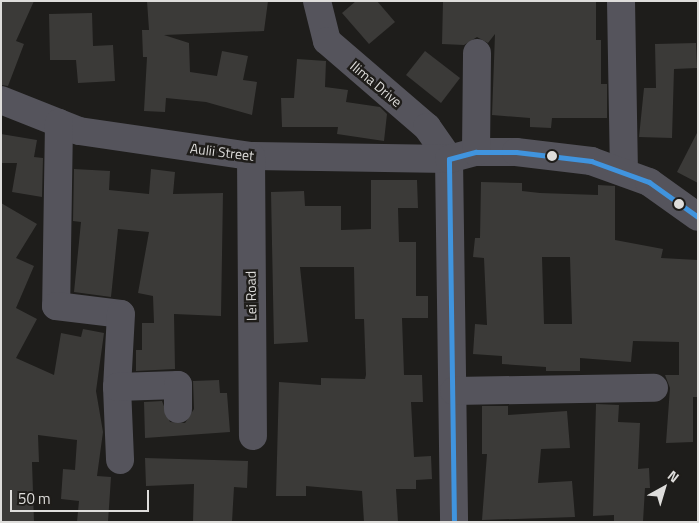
<!DOCTYPE html>
<style>
body{margin:0}
#map{position:relative;width:699px;height:523px;overflow:hidden;background:#1e1d1b;font-family:"Titillium Web",sans-serif}
div>[style]{position:absolute}
[style*='--x']{left:calc(var(--x)*1px);top:calc(var(--y)*1px);width:calc(var(--w)*1px);rotate:calc(var(--a)*1deg)}
.building>*{inset:0;background:#3b3a38}
.minor>*{height:28px;margin:-14px;padding:0 14px;transform-origin:14px;border-radius:14px;background:#55545c}
.bus-1>*{height:5px;margin:-2.5px;padding:0 2.5px;transform-origin:2.5px;border-radius:2.5px;background:#4094de}
.dots>*{width:14px;height:14px;translate:-50% -50%;box-sizing:border-box;border:2px solid #1f1d1a;border-radius:50%}
span{translate:-50% -50%;white-space:nowrap;text-align:center;line-height:1.15;-webkit-text-stroke:5px #1f1d1a;paint-order:stroke}
.street-label{font-size:14px;color:#dedddb}
.frame{position:absolute;inset:0;border:2px solid #dedddb;pointer-events:none}
.north{position:absolute;left:639px;top:463px;width:50px;height:50px;-webkit-text-stroke:4px #1f1d1a;paint-order:stroke;rotate:39deg;font-size:14px;font-weight:700;line-height:20px;text-align:center;color:#dedddb}
.north::after{content:'';display:block;margin:auto;width:18px;height:22px;background:#dedddb;clip-path:polygon(50% 0,100% 100%,50% 72%,0 100%)}
.scale{position:absolute;left:10px;top:490px;width:139px;height:22px;box-sizing:border-box;border:2px solid #dedddb;border-top:0;padding-left:6px;font-size:15px;line-height:18px;white-space:nowrap;color:#dedddb;-webkit-text-stroke:4px #1f1d1a;paint-order:stroke}
</style>
<div id="map">
<div class="building">
<i style="clip-path:polygon(1px 1px,34px 1px,16px 41px,24px 44px,8px 86px,1px 85px)"></i>
<i style="clip-path:polygon(147px 1px,268px 1px,264px 31px,164px 35px,189px 43px,190px 72px,217px 76px,222px 51px,248px 56px,243px 80px,257px 82px,252px 115px,206px 102px,166px 98px,165px 112px,144px 111px,147px 57px,143px 57px,142px 30px,149px 30px)"></i>
<i style="clip-path:polygon(356px 1px,377px 1px,395px 22px,369px 44px,342px 13px)"></i>
<i style="clip-path:polygon(443px 1px,596px 1px,596px 40px,601px 40px,601px 84px,607px 84px,607px 118px,552px 118px,551px 128px,530px 127px,530px 118px,492px 115px,495px 34px,488px 43px,477px 37px,464px 45px,442px 44px)"></i>
<i style="clip-path:polygon(92px 13px,93px 46px,113px 45px,115px 81px,78px 83px,76px 60px,50px 60px,49px 14px)"></i>
<i style="clip-path:polygon(696px 43px,697px 68px,674px 69px,672px 138px,639px 137px,644px 88px,656px 88px,655px 44px)"></i>
<i style="clip-path:polygon(425px 51px,460px 78px,441px 103px,406px 75px)"></i>
<i style="clip-path:polygon(297px 59px,326px 61px,325px 87px,348px 90px,346px 102px,380px 107px,387px 114px,384px 141px,337px 134px,338px 127px,282px 127px,281px 98px,294px 98px)"></i>
<i style="clip-path:polygon(698px 131px,698px 183px,677px 172px)"></i>
<i style="clip-path:polygon(1px 134px,37px 140px,34px 157px,43px 158px,42px 197px,12px 192px,17px 163px,1px 163px)"></i>
<i style="clip-path:polygon(74px 169px,110px 171px,109px 190px,149px 194px,151px 169px,175px 172px,173px 194px,223px 193px,221px 316px,174px 314px,175px 369px,136px 371px,136px 350px,142px 350px,142px 323px,154px 323px,153px 296px,138px 293px,149px 232px,118px 229px,111px 297px,74px 292px,81px 222px,73px 221px)"></i>
<i style="clip-path:polygon(371px 180px,417px 180px,418px 208px,398px 208px,399px 242px,416px 242px,416px 296px,428px 296px,428px 318px,402px 318px,404px 375px,422px 375px,423px 402px,411px 402px,414px 457px,431px 456px,432px 479px,416px 480px,416px 489px,396px 489px,398px 522px,364px 522px,362px 491px,306px 486px,306px 496px,276px 496px,279px 382px,321px 385px,321px 378px,365px 379px,366px 375px,364px 319px,355px 319px,354px 267px,300px 267px,308px 342px,274px 344px,271px 192px,304px 191px,305px 206px,341px 206px,341px 230px,371px 229px)"></i>
<i style="clip-path:polygon(evenodd,481px 182px,522px 183px,522px 191px,540px 193px,598px 195px,598px 185px,615px 186px,615px 240px,663px 249px,661px 258px,698px 260px,698px 397px,693px 397px,693px 442px,666px 443px,670px 388px,665px 375px,679px 375px,679px 342px,633px 341px,631px 362px,580px 358px,580px 371px,546px 371px,546px 367px,502px 364px,502px 356px,473px 354px,475px 324px,487px 325px,484px 258px,473px 257px,475px 238px,480px 238px,481px 182px,542px 257px,570px 257px,572px 324px,544px 324px,542px 257px)"></i>
<i style="clip-path:polygon(1px 203px,37px 224px,16px 258px,34px 266px,16px 308px,37px 319px,16px 358px,54px 375px,61px 333px,81px 337px,83px 329px,104px 333px,96px 391px,103px 432px,97px 476px,111px 477px,108px 522px,77px 522px,79px 501px,61px 499px,63px 469px,75px 470px,77px 440px,38px 435px,39px 462px,32px 462px,34px 522px,1px 522px)"></i>
<i style="clip-path:polygon(219px 380px,220px 393px,227px 393px,230px 432px,145px 438px,144px 402px,162px 401px,170px 422px,185px 423px,194px 409px,193px 381px)"></i>
<i style="clip-path:polygon(596px 404px,619px 405px,618px 422px,640px 423px,638px 469px,649px 468px,650px 488px,645px 488px,643px 522px,614px 522px,614px 515px,593px 516px)"></i>
<i style="clip-path:polygon(482px 406px,508px 406px,508px 415px,567px 411px,570px 448px,541px 449px,538px 483px,572px 481px,575px 517px,482px 520px,487px 454px,482px 454px)"></i>
<i style="clip-path:polygon(145px 458px,248px 461px,247px 488px,234px 487px,232px 522px,193px 522px,194px 484px,146px 486px)"></i>
</div>
<div class="minor">
<i style="--x:317;--y:1;--w:41;--a:76"></i>
<i style="--x:327;--y:41;--w:132;--a:40.7"></i>
<i style="--x:427;--y:127;--w:39;--a:55"></i>
<i style="--x:449;--y:159;--w:363;--a:89.2"></i>
<i style="--x:621;--y:1;--w:169;--a:89"></i>
<i style="--x:1;--y:100;--w:84;--a:21.7"></i>
<i style="--x:79;--y:131;--w:174;--a:8.3"></i>
<i style="--x:251;--y:156;--w:198;--a:0.9"></i>
<i style="--x:449;--y:159;--w:28;--a:-15"></i>
<i style="--x:476;--y:152;--w:40;--a:0"></i>
<i style="--x:516;--y:152;--w:76;--a:6.8"></i>
<i style="--x:591;--y:161;--w:62;--a:19.9"></i>
<i style="--x:649;--y:182;--w:60;--a:35.5"></i>
<i style="--x:59;--y:123;--w:183;--a:90.9"></i>
<i style="--x:56;--y:306;--w:65;--a:7"></i>
<i style="--x:121;--y:314;--w:73;--a:93.1"></i>
<i style="--x:117;--y:387;--w:73;--a:87.6"></i>
<i style="--x:476;--y:152;--w:99;--a:-89.4"></i>
<i style="--x:251;--y:156;--w:280;--a:89.6"></i>
<i style="--x:117;--y:387;--w:61;--a:-1.9"></i>
<i style="--x:178;--y:385;--w:24;--a:90"></i>
<i style="--x:454;--y:391;--w:200;--a:-0.9"></i>
</div>
<div class="bus-1">
<i style="--x:454;--y:522;--w:363;--a:-90.8"></i>
<i style="--x:449;--y:159;--w:28;--a:-15"></i>
<i style="--x:476;--y:152;--w:40;--a:0"></i>
<i style="--x:516;--y:152;--w:76;--a:6.8"></i>
<i style="--x:591;--y:161;--w:62;--a:19.9"></i>
<i style="--x:649;--y:182;--w:60;--a:35.5"></i>
</div>
<div class="dots">
<i style="left:552px;top:156px;background:#dedddb"></i>
<i style="left:679px;top:204px;background:#dedddb"></i>
</div>
<div class="street-label">
<span style="left:376px;top:84px;rotate:40deg">Ilima Drive</span>
<span style="left:222px;top:152px;rotate:7deg">Aulii Street</span>
<span style="left:251px;top:296px;rotate:-91deg">Lei Road</span>
</div>
<div class="frame"></div>
<div class="north">N</div>
<div class="scale">50 m</div>
</div>
